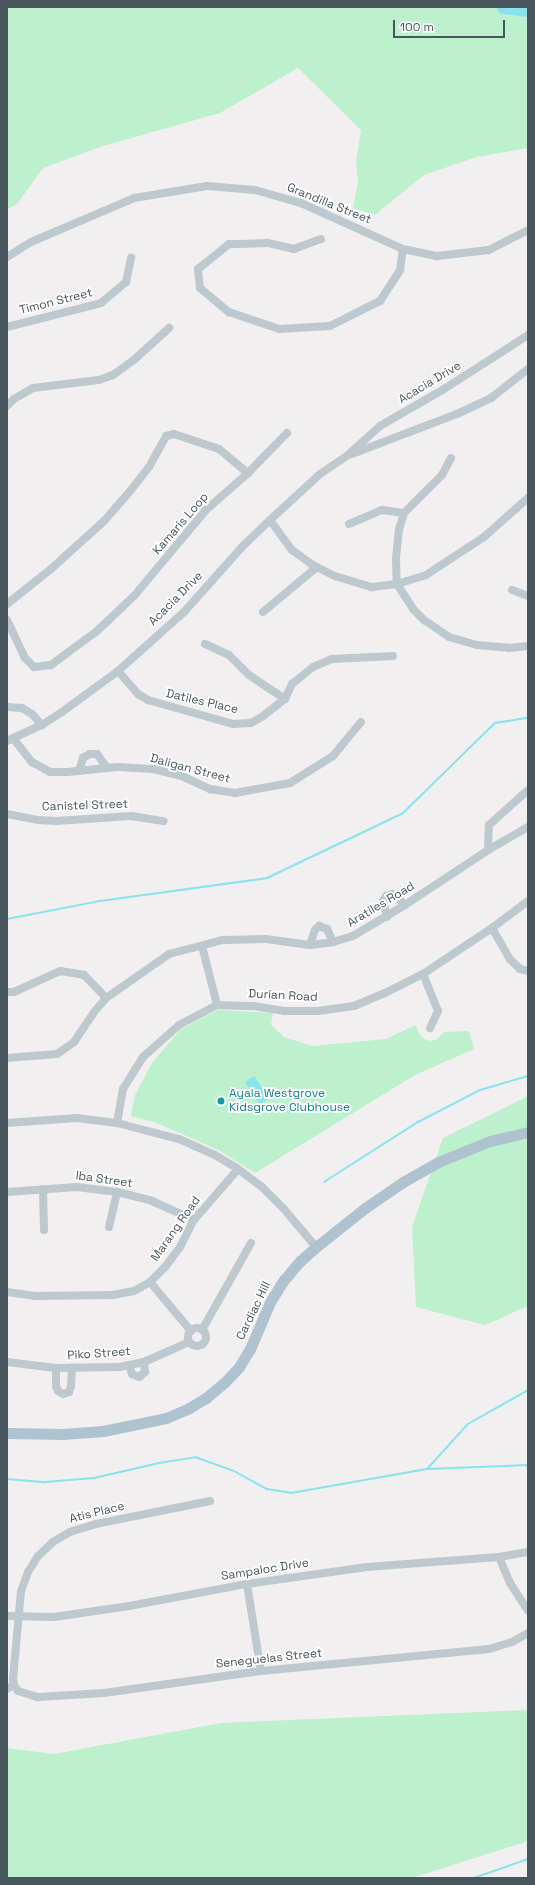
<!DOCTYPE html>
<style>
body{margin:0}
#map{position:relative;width:535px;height:1885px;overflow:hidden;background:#f2eff0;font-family:"Space Grotesk",sans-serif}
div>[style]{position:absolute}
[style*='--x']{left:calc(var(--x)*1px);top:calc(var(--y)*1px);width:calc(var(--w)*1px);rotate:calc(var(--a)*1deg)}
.green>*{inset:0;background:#bdf0cc}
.water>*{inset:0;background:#89e3ee}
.stream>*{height:2px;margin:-1px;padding:0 1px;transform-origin:1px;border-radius:1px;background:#89e3ee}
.river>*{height:13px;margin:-6.5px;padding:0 6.5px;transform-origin:6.5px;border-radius:6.5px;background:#89e3ee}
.minor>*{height:8px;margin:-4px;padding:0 4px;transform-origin:4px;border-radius:4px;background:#bdc8cf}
.minor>.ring{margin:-4px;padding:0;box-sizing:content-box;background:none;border:8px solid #bdc8cf;border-radius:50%}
.major>*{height:11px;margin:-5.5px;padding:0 5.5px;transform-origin:5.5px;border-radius:5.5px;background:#aec2cf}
.dots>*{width:11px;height:11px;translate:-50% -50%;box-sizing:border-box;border:2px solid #fff;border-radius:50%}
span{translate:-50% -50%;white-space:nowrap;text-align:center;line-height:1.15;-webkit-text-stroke:3.5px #fff;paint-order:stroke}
.street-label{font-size:12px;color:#47555d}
.culture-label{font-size:12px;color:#0d838f}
.left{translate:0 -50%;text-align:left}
.frame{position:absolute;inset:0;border:8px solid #47555d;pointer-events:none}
.scale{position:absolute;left:393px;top:20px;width:112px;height:18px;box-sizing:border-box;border:2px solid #47555d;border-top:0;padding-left:5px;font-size:12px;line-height:14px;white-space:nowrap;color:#47555d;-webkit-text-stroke:3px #fff;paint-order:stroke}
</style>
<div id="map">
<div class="green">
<i style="clip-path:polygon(7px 7px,528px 7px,528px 148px,477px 157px,424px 175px,375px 215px,353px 208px,358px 182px,356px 162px,361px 130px,298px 68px,220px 113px,103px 146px,43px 168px,17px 204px,7px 209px)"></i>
<i style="clip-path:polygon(218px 1010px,273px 1013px,271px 1025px,284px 1037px,312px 1046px,386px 1039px,415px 1025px,420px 1035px,426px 1040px,432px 1041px,437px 1039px,444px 1032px,469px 1031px,474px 1049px,415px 1075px,255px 1173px,220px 1151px,189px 1137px,154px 1122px,131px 1116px,135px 1095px,152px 1063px,180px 1030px)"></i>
<i style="clip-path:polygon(528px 1096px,528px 1306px,485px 1325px,416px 1307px,412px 1227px,443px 1138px)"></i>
<i style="clip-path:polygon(528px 1710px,528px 1841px,412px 1878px,7px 1878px,7px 1748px,54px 1754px,221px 1723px)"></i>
</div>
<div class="water">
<i style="clip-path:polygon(254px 1076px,269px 1098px,260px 1105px,245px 1082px)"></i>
</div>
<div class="stream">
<i style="--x:7;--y:919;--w:95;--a:-11"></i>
<i style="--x:100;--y:901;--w:169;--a:-7.8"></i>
<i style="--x:267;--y:878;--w:151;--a:-25.5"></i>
<i style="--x:403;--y:813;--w:129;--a:-44.4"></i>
<i style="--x:495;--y:723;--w:33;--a:-9"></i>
<i style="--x:324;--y:1182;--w:112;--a:-32.6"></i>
<i style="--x:418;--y:1122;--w:70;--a:-27.3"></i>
<i style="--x:480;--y:1090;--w:50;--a:-16.3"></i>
<i style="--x:427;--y:1469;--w:61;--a:-47.7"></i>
<i style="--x:468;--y:1424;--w:69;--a:-29.5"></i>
<i style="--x:7;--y:1479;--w:38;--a:5"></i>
<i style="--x:45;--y:1482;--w:49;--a:-4.7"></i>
<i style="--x:94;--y:1478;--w:67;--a:-13"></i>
<i style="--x:159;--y:1463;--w:36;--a:-9"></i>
<i style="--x:195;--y:1457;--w:41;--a:19.7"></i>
<i style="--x:234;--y:1471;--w:38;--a:29"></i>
<i style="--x:267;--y:1489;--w:24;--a:9"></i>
<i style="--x:291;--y:1493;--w:138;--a:-10"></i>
<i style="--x:427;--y:1469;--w:101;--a:-2.3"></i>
<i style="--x:474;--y:1878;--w:57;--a:-19.4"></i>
</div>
<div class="river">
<i style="--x:503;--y:7;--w:25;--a:7"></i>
</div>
<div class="minor">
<i style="--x:321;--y:239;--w:29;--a:160"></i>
<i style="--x:294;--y:249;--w:28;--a:-167"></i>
<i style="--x:267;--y:243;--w:38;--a:178"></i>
<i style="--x:229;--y:244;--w:40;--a:141"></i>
<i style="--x:198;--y:269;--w:19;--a:84"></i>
<i style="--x:200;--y:288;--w:38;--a:40"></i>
<i style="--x:229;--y:312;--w:53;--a:18.8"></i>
<i style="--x:279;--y:329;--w:51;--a:-3.4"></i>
<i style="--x:330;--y:326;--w:56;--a:-26.6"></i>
<i style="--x:380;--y:301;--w:37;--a:-57"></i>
<i style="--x:400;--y:270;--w:21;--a:-82"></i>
<i style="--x:7;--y:257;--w:28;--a:-32"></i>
<i style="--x:31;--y:242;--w:112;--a:-23.1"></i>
<i style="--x:134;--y:198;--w:74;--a:-9.3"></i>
<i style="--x:207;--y:186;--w:48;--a:4.8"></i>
<i style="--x:255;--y:190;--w:48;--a:15.8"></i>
<i style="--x:301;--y:203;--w:112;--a:24.3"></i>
<i style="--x:403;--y:249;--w:35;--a:12"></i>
<i style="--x:437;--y:256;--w:52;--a:-6.6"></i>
<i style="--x:489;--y:250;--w:44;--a:-27.1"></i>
<i style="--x:7;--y:327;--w:97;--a:-14.3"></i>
<i style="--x:101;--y:303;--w:33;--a:-40"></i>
<i style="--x:126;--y:282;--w:25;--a:-78"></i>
<i style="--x:7;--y:406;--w:10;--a:-45"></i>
<i style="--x:14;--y:399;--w:22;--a:-30"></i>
<i style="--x:33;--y:388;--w:66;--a:-6.9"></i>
<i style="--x:99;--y:380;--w:15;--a:-20"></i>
<i style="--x:113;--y:375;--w:29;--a:-36"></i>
<i style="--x:136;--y:358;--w:45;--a:-42.3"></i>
<i style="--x:352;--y:454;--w:112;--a:-20.9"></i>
<i style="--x:457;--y:414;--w:38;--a:-25"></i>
<i style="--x:491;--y:398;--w:47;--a:-38.1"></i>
<i style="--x:451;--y:458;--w:19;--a:118"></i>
<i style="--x:442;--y:475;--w:54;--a:135"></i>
<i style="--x:404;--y:513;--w:17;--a:107"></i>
<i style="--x:399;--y:529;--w:31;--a:96"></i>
<i style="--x:396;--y:560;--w:24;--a:88"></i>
<i style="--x:397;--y:584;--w:30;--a:57"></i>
<i style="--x:413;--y:609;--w:16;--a:45"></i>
<i style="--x:424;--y:620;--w:30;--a:34"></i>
<i style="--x:449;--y:637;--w:29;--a:16"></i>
<i style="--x:477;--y:645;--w:32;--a:5"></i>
<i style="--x:509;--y:648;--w:19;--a:-6"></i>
<i style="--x:270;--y:520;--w:37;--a:54"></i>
<i style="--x:292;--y:550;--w:24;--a:36"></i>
<i style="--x:311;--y:564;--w:27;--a:27"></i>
<i style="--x:335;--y:576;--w:39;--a:17"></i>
<i style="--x:372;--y:587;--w:25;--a:-7"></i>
<i style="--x:397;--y:584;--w:30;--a:-17"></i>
<i style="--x:426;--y:575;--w:69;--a:-33.2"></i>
<i style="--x:484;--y:537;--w:59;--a:-41.6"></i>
<i style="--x:349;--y:524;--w:36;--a:-23"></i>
<i style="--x:382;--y:510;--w:22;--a:8"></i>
<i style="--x:512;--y:590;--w:17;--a:21"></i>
<i style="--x:7;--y:604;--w:56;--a:-38.5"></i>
<i style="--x:51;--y:569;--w:73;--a:-42.2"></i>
<i style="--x:105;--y:520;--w:33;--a:-49"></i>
<i style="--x:127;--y:495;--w:36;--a:-52"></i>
<i style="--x:149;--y:467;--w:35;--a:-61"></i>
<i style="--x:166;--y:436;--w:8;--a:-14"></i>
<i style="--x:174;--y:434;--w:47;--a:18.4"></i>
<i style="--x:219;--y:449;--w:38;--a:40"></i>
<i style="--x:263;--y:612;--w:70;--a:-39.8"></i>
<i style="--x:7;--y:620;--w:42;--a:64.7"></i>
<i style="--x:25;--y:658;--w:13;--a:45"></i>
<i style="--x:34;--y:667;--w:17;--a:-7"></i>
<i style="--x:51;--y:665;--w:57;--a:-36.5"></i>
<i style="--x:97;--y:631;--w:51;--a:-43.4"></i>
<i style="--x:134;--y:596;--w:112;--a:-50.1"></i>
<i style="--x:206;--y:510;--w:56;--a:-41.4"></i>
<i style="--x:248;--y:473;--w:56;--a:-45.7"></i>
<i style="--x:205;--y:644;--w:26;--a:25"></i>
<i style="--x:229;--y:655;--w:28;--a:45"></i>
<i style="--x:249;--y:675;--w:43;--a:33.7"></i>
<i style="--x:118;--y:671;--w:30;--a:49"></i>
<i style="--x:138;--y:694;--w:12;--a:31"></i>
<i style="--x:148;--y:700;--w:88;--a:15.8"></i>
<i style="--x:233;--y:724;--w:18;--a:-3"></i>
<i style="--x:251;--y:723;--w:14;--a:-30"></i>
<i style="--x:263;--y:716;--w:28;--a:-38"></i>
<i style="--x:285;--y:699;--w:17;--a:-65"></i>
<i style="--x:292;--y:684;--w:27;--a:-39"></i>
<i style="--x:313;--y:667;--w:21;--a:-23"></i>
<i style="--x:332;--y:659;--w:61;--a:-2.8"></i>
<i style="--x:7;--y:707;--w:15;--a:4"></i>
<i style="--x:22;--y:708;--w:12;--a:31"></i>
<i style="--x:32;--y:714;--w:15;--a:48"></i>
<i style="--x:13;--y:738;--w:31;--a:52"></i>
<i style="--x:32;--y:762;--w:21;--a:29"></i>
<i style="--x:50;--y:772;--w:17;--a:0"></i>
<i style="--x:67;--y:772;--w:50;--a:-5.7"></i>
<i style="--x:117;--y:767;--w:36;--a:3"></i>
<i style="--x:153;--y:769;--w:32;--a:14"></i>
<i style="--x:184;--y:777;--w:29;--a:25"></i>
<i style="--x:210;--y:789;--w:25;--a:9"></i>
<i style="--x:235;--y:793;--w:56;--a:-10.3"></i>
<i style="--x:290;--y:783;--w:51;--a:-32.1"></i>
<i style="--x:333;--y:756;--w:44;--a:-50.5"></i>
<i style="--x:7;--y:741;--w:38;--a:-25"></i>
<i style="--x:42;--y:725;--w:24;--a:-33"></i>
<i style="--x:62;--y:712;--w:69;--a:-36.2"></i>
<i style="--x:118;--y:671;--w:89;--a:-41.8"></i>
<i style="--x:184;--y:612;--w:86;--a:-48.3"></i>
<i style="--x:241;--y:548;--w:40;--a:-44"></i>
<i style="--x:270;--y:520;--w:68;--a:-42.6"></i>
<i style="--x:320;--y:474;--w:34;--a:-34"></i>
<i style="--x:348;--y:455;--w:43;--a:-42.2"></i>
<i style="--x:380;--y:426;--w:74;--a:-30"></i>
<i style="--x:444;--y:389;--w:100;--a:-32.7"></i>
<i style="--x:79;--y:771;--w:14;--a:-73"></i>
<i style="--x:83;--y:758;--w:8;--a:-30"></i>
<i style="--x:90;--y:754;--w:7;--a:0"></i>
<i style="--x:97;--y:754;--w:17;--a:54"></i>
<i style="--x:7;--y:814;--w:32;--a:11"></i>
<i style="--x:38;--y:820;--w:18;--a:3"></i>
<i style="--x:56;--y:821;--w:75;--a:-3.8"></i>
<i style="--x:131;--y:816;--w:33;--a:9"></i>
<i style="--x:488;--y:850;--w:25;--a:-88"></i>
<i style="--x:489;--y:825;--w:52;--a:-41.9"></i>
<i style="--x:387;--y:917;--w:16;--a:-104"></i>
<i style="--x:383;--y:901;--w:6;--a:-59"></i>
<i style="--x:386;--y:896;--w:6;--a:-18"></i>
<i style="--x:392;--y:894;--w:6;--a:31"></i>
<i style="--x:397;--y:897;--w:11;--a:45"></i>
<i style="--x:492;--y:928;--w:36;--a:60"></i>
<i style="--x:510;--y:959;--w:14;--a:45"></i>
<i style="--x:520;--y:969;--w:8;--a:14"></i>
<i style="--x:310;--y:945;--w:16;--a:-72"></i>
<i style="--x:315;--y:930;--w:6;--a:-45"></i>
<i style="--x:319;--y:926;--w:9;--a:21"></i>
<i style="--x:327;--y:929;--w:14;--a:65"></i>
<i style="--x:202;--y:946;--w:61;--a:75.7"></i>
<i style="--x:423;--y:974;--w:40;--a:68"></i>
<i style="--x:438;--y:1011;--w:19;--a:115"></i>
<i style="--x:7;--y:992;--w:7;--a:0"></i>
<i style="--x:14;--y:992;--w:51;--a:-24.5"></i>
<i style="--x:60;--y:971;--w:24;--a:9"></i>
<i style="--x:84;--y:975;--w:32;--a:46"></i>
<i style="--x:7;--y:1058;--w:50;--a:-4.6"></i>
<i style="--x:57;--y:1054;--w:21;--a:-35"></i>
<i style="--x:74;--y:1042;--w:36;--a:-56"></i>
<i style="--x:94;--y:1012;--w:18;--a:-49"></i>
<i style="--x:106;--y:998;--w:77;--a:-34.9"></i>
<i style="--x:169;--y:954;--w:56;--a:-14.5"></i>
<i style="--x:223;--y:940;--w:43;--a:-1.3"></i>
<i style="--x:266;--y:939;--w:44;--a:7.8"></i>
<i style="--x:310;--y:945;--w:23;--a:-7"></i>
<i style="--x:333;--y:942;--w:21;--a:-17"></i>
<i style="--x:353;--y:936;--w:61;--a:-30.8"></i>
<i style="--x:405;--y:905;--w:100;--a:-33.5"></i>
<i style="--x:488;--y:850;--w:46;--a:-29.9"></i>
<i style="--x:7;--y:1123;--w:70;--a:-4.1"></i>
<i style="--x:77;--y:1118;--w:40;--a:7.1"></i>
<i style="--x:117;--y:1123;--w:64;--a:14.5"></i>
<i style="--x:179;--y:1139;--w:39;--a:24"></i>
<i style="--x:215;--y:1155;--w:27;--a:31"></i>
<i style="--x:238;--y:1169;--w:30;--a:37"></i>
<i style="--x:262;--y:1187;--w:30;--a:45"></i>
<i style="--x:283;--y:1208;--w:51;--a:49.8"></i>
<i style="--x:117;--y:1123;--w:35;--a:-80"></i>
<i style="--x:123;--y:1089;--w:38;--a:-58"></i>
<i style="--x:143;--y:1057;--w:48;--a:-41.6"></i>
<i style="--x:179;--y:1025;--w:43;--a:-27.8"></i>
<i style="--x:217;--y:1005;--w:36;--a:2"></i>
<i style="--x:253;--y:1006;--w:31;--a:9"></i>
<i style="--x:284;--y:1011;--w:34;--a:0"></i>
<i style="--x:318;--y:1011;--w:36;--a:-8"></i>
<i style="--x:354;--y:1006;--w:34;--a:-23"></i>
<i style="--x:385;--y:993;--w:42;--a:-26.6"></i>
<i style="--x:423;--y:974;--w:83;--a:-33.7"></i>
<i style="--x:492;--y:928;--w:45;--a:-36.9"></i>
<i style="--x:43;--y:1189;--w:41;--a:88.6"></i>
<i style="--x:7;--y:1192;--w:70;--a:-4.1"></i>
<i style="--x:77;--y:1187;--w:40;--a:7.1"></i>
<i style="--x:117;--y:1192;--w:36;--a:14"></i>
<i style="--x:152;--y:1201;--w:46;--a:24.3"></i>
<i style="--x:109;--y:1227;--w:36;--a:-77"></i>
<i style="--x:150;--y:1282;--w:64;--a:50.1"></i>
<i style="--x:7;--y:1292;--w:28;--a:8"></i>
<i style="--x:35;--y:1296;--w:78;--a:-0.7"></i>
<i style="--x:113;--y:1295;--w:21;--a:-11"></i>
<i style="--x:134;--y:1291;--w:18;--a:-29"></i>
<i style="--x:150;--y:1282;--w:21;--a:-45"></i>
<i style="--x:165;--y:1267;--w:25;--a:-53"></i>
<i style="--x:180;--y:1247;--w:30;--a:-63"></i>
<i style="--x:194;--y:1220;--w:67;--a:-49.2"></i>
<i class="ring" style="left:188px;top:1328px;width:10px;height:10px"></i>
<i style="--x:202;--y:1330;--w:100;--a:-60.6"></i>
<i style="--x:7;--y:1362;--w:49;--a:7"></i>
<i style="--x:56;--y:1368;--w:63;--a:-0.9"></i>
<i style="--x:119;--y:1367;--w:25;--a:-11"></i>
<i style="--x:144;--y:1362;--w:49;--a:-24"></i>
<i style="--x:129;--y:1365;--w:9;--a:72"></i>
<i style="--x:132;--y:1374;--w:8;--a:23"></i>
<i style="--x:139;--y:1377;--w:8;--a:-40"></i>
<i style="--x:145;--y:1372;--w:10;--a:-96"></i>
<i style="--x:56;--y:1368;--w:18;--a:90"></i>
<i style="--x:56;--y:1386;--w:5;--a:68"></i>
<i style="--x:58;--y:1391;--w:6;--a:31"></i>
<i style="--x:63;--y:1394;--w:6;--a:-18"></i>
<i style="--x:69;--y:1392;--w:6;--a:-72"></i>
<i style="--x:71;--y:1386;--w:17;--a:-87"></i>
<i style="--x:210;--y:1501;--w:116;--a:168.6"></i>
<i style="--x:96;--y:1524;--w:27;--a:163"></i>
<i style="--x:70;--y:1532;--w:20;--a:150"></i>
<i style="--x:53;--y:1542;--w:21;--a:137"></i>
<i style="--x:38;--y:1556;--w:19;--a:122"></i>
<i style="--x:28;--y:1572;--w:20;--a:110"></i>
<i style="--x:21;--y:1591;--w:88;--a:95.2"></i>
<i style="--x:13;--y:1679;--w:6;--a:81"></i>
<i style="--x:14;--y:1685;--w:7;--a:56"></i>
<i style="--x:18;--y:1691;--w:21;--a:17"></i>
<i style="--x:38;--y:1697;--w:66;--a:-3.5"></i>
<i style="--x:104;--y:1693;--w:159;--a:-8"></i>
<i style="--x:261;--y:1671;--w:229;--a:-5.5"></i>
<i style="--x:489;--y:1649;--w:24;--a:-17"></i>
<i style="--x:512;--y:1642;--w:18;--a:-29"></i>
<i style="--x:499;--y:1557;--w:28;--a:67"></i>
<i style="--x:510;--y:1583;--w:33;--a:57"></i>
<i style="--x:247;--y:1584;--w:88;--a:80.9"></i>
<i style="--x:7;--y:1616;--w:47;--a:1.2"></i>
<i style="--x:54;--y:1617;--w:76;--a:-8.3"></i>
<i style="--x:129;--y:1606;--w:120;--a:-10.6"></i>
<i style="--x:247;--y:1584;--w:121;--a:-8.1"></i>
<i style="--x:367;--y:1567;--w:132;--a:-4.3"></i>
<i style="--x:499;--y:1557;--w:29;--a:-10"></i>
<i style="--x:7;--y:1689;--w:8;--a:-30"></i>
</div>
<div class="major">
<i style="--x:7;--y:1433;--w:56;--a:1"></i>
<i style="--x:63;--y:1434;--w:40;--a:-4.3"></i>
<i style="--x:103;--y:1431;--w:64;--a:-11.7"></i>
<i style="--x:166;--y:1418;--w:25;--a:-23"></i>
<i style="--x:189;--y:1408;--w:21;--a:-31"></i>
<i style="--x:207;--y:1397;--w:23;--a:-40"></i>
<i style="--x:225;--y:1382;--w:21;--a:-47"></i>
<i style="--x:239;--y:1367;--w:21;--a:-59"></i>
<i style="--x:250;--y:1349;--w:51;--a:-66.9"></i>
<i style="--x:270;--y:1302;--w:26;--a:-58"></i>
<i style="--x:284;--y:1280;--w:25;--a:-50"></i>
<i style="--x:300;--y:1261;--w:21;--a:-41"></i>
<i style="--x:316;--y:1247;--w:63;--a:-38.5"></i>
<i style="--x:365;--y:1208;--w:46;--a:-34.4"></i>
<i style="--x:403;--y:1182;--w:40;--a:-29.7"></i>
<i style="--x:438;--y:1162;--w:56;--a:-22"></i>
<i style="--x:490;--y:1141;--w:39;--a:-13"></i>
</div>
<div class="dots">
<i style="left:221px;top:1101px;background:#0f9aa8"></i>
</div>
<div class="street-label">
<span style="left:329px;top:204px;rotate:22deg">Grandilla Street</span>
<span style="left:56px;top:302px;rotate:-14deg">Timon Street</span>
<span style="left:430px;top:383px;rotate:-31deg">Acacia Drive</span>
<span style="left:181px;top:524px;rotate:-49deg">Kamaris Loop</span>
<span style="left:176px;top:599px;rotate:-45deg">Acacia Drive</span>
<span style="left:202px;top:702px;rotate:13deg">Datiles Place</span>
<span style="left:190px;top:769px;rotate:15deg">Daligan Street</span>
<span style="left:85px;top:806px;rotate:-2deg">Canistel Street</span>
<span style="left:381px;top:905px;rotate:-31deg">Aratiles Road</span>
<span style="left:283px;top:996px;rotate:3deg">Durian Road</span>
<span style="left:104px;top:1180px;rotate:8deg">Iba Street</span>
<span style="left:176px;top:1229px;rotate:-55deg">Marang Road</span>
<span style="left:254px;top:1311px;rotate:-64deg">Cardiac Hill</span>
<span style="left:99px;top:1354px;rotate:-4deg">Piko Street</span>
<span style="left:97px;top:1513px;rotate:-14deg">Atis Place</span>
<span style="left:265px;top:1570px;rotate:-9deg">Sampaloc Drive</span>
<span style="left:269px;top:1659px;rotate:-6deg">Seneguelas Street</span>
</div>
<div class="culture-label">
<span class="left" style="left:229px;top:1101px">Ayala Westgrove<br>Kidsgrove Clubhouse</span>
</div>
<div class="frame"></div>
<div class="scale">100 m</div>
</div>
